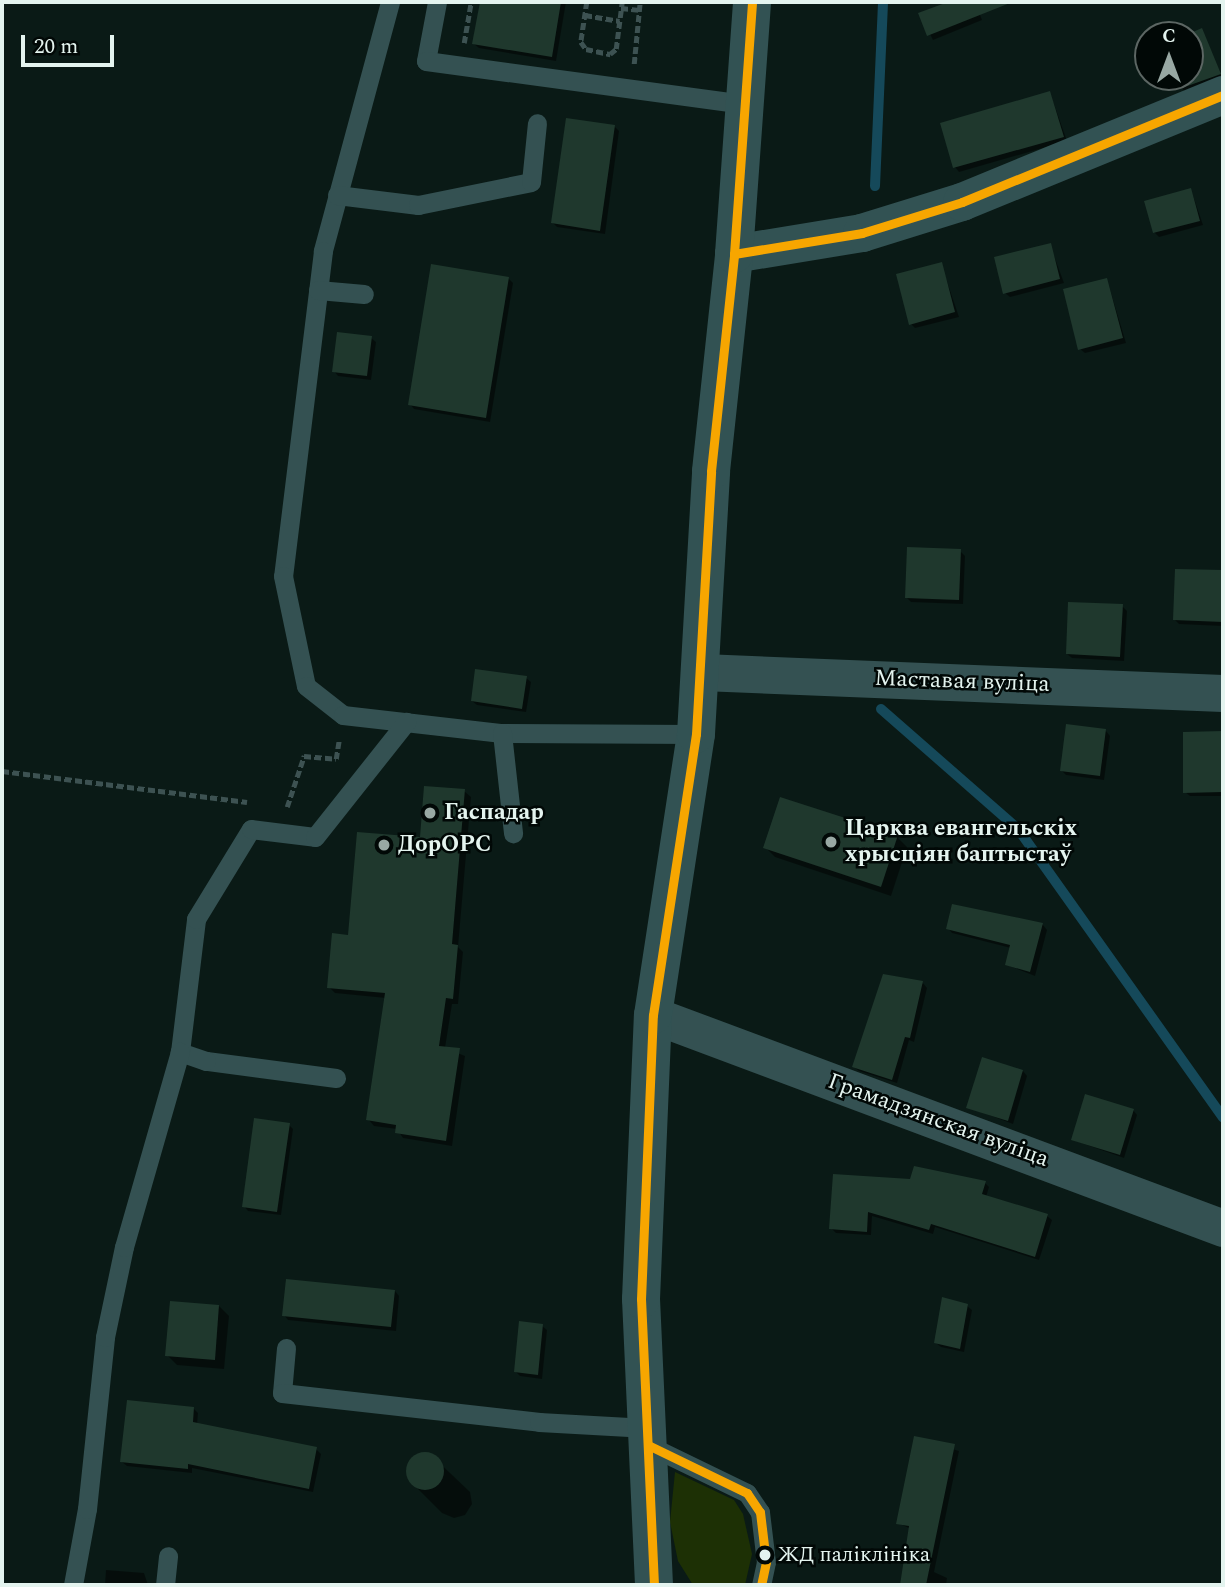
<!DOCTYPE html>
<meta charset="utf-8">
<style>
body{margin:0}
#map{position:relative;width:1225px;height:1587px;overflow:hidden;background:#0a1a16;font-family:Spectral,serif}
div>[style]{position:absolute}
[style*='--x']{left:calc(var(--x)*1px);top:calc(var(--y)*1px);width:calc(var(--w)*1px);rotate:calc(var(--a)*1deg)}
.green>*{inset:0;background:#1d3005}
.shadow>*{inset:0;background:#0007}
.stream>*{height:10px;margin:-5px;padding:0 5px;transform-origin:5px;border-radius:5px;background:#15495a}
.building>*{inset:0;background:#1f382d}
.round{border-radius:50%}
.path>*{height:4.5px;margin-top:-2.25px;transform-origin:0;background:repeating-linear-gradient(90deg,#3d5252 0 7px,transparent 0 10.5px)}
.lane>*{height:19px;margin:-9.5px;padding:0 9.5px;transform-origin:9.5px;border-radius:9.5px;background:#345152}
.street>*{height:37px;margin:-18.5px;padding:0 18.5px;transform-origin:18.5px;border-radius:18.5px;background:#345152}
.secondary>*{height:38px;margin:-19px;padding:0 19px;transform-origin:19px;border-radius:19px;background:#325253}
.bus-1>*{height:9px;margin:-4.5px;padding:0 4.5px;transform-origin:4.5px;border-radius:4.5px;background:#f7a600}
.dots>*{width:19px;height:19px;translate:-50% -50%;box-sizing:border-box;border:4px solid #010806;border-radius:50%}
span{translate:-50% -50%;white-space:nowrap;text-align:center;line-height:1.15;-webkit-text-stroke:5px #010806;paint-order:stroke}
.bus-label{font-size:21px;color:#e4f4ef}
.left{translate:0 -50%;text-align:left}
.street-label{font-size:23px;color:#e4f4ef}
.poi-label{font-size:23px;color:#e4f4ef;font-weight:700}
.frame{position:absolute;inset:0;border:4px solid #e4f4ef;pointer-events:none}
.north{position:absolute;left:1134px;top:21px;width:70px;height:70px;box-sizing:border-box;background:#010806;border:2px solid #5c6663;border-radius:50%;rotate:0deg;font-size:19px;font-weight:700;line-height:28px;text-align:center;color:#e4f4ef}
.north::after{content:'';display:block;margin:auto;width:24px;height:32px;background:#98a8a3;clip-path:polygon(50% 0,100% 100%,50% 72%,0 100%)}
.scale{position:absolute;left:21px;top:35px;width:93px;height:32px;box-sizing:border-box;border:4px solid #e4f4ef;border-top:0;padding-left:9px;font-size:21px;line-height:24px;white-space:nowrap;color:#e4f4ef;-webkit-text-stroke:5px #010806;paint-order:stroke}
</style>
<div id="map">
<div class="green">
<i style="clip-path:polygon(675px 1472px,734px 1500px,743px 1514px,752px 1554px,745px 1585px,693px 1585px,678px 1561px,670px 1522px)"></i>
</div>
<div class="shadow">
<i style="clip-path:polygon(481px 2px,566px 2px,556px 61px,479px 48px,474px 44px)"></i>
<i style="clip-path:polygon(953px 2px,975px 2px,982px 20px,933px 40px,920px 14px)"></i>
<i style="clip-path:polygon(1201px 30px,1223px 79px,1185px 93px,1176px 77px,1190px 77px,1190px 35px)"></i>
<i style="clip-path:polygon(1050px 93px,1067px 141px,959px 172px,955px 167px)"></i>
<i style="clip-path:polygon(615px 127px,619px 131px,605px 234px,557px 227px,553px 223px)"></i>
<i style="clip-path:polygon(1191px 190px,1203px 225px,1159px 237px,1154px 232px)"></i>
<i style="clip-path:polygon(1050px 245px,1064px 283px,1010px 297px,1005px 293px)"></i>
<i style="clip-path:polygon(941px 264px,959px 317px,915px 328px,911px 324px)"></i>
<i style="clip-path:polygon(508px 278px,513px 283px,490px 422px,414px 409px,410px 404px)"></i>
<i style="clip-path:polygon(1107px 280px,1126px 343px,1085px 353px,1080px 349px)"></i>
<i style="clip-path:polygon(371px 338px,376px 342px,371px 380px,338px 376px,334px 371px)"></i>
<i style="clip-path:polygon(960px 551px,965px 556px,963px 604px,911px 602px,906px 597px)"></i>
<i style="clip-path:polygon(1177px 570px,1223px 572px,1223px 626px,1179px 624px,1174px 619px)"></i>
<i style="clip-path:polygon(1122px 606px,1127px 611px,1124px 661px,1072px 658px,1067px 654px)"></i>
<i style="clip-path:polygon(526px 678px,531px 682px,526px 712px,477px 705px,472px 701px)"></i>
<i style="clip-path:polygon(1106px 731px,1110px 736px,1104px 780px,1066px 775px,1062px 771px)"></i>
<i style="clip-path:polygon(1223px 733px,1223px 796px,1190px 796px,1185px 792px,1184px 734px)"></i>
<i style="clip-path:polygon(464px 791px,471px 797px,458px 947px,463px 952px,458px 1004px,452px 1004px,445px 1048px,465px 1056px,452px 1146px,403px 1138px,397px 1129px,374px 1126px,368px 1119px,386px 998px,335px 993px,329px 987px,349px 937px,422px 839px)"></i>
<i style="clip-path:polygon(781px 799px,897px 837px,907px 847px,891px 896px,775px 857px,765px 847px)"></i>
<i style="clip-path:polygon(953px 906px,1043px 925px,1047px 930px,1035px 976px,1007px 965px,1011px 948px,952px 933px,948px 928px)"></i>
<i style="clip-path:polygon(923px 983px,927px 988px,914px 1042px,909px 1040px,897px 1083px,859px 1071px,854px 1067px)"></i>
<i style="clip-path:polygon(1023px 1071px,1027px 1076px,1013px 1124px,968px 1107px)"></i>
<i style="clip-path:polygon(1133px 1110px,1137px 1115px,1124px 1158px,1073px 1140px)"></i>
<i style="clip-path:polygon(289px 1125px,293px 1129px,281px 1215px,248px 1211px,244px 1206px)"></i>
<i style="clip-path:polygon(911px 1180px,985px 1183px,989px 1187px,986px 1197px,1047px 1216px,1052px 1220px,1039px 1260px,935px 1227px,933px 1234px,872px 1216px,871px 1235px,836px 1233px,831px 1228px)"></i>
<i style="clip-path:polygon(395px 1291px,399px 1296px,396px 1331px,288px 1320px,284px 1315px)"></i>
<i style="clip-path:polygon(219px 1306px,229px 1316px,224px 1369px,177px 1365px,167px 1355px)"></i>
<i style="clip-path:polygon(967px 1306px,972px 1310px,964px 1352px,941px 1347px,936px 1343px)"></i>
<i style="clip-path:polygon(542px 1326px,547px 1330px,542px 1379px,520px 1376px,516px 1372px)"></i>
<i style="clip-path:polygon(193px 1408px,198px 1413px,197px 1425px,316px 1449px,321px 1454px,313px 1492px,192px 1468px,192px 1473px,127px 1466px,122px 1462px)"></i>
<i style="clip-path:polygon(916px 1438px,959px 1451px,934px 1572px,947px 1578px,946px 1585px,902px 1585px,911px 1529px,898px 1523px)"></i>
<i style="clip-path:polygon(430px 1454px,470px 1492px,472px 1504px,465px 1515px,454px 1518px,442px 1513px,413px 1484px,408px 1470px,415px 1457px)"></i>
<i style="clip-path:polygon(106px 1570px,144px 1573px,148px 1585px,105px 1585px)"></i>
</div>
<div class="stream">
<i style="--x:875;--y:186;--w:184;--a:-87.5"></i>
<i style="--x:881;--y:709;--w:182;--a:41.2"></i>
<i style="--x:1018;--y:829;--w:354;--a:54.6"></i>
</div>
<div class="building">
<i style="clip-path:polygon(480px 2px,561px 2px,552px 57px,472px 44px)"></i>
<i style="clip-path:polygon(948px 2px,1009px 2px,1010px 3px,927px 36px,918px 13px)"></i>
<i style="clip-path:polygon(1202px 28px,1221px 74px,1179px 89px,1174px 77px,1190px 77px,1190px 35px,1186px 35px)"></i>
<i style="clip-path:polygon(1050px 91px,1064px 137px,953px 168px,940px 123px)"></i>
<i style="clip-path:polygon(566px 118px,615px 125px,600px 231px,551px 223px)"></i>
<i style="clip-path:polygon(1191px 188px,1200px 221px,1153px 233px,1144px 201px)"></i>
<i style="clip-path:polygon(1051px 243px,1060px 279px,1003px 294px,994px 257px)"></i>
<i style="clip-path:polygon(942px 262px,955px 312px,909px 325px,896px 274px)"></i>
<i style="clip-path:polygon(431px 264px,509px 277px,486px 418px,408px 405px)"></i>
<i style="clip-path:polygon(1107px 278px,1123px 338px,1078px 350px,1063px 289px)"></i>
<i style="clip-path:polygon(337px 332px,372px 336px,367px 376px,332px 372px)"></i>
<i style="clip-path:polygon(907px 547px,961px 549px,959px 600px,905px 598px)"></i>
<i style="clip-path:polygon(1175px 569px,1223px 570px,1223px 622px,1173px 620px)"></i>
<i style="clip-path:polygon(1068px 602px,1123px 604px,1120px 657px,1066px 654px)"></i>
<i style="clip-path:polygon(475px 669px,527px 676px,522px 709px,471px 701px)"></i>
<i style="clip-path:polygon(1066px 724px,1106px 729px,1100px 776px,1060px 771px)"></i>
<i style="clip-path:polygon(1223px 731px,1223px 792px,1183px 793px,1183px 732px)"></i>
<i style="clip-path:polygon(424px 786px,465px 789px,452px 944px,458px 945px,453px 999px,446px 998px,439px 1046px,460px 1048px,446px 1141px,395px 1133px,396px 1125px,366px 1120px,385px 993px,327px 988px,332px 933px,348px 935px,357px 832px,420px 837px)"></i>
<i style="clip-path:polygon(780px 797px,898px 835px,881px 887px,763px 848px)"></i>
<i style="clip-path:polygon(952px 904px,1043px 923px,1030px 972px,1005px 965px,1010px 945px,946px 929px)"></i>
<i style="clip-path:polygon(883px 974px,923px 981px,910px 1038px,905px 1037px,892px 1080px,852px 1067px)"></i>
<i style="clip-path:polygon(982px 1057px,1023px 1070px,1008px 1121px,966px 1108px)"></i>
<i style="clip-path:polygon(1085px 1094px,1134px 1109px,1120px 1155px,1071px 1140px)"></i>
<i style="clip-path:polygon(254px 1118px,290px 1123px,277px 1212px,242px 1207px)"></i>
<i style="clip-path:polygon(914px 1166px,986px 1181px,982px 1194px,1048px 1214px,1035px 1257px,931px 1224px,929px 1230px,868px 1212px,867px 1232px,829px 1229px,833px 1174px,910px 1179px)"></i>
<i style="clip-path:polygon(286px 1279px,395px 1290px,391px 1327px,282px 1316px)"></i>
<i style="clip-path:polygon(942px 1297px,968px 1304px,960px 1349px,934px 1343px)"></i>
<i style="clip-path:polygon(170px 1301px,219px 1305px,215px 1360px,165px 1356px)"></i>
<i style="clip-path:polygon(519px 1321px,543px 1324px,538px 1375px,514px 1372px)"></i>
<i style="clip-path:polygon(127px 1400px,194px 1407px,193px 1422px,317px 1447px,309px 1489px,188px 1464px,188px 1469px,120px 1462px)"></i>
<i style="clip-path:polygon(914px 1436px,955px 1444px,926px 1585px,900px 1585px,909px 1526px,896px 1524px)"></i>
<i class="round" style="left:406px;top:1452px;width:38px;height:38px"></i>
</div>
<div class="path">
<i style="--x:587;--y:2;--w:40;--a:98.5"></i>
<i style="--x:581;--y:42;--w:9;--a:54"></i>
<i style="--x:586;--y:49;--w:25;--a:12"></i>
<i style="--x:610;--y:54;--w:8;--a:-40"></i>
<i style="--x:616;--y:49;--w:47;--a:-82.7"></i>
<i style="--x:621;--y:8;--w:18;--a:6"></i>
<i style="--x:585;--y:15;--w:35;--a:10"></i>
<i style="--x:464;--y:43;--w:42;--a:-80.3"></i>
<i style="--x:634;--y:64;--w:62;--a:-84.5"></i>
<i style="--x:2;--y:771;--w:247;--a:7.2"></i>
<i style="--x:287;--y:807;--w:54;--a:-71.6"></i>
<i style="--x:304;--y:756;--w:32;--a:5"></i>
<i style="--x:336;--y:759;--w:20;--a:-81"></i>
</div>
<div class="lane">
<i style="--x:390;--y:2;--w:258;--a:105.1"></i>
<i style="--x:323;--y:251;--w:327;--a:97"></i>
<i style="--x:283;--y:576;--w:112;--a:78.2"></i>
<i style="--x:306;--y:686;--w:47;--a:38.1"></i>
<i style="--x:343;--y:715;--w:160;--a:6.5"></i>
<i style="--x:502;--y:733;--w:194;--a:0.3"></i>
<i style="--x:437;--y:2;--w:60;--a:100.6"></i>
<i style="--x:426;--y:61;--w:321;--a:7.7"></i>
<i style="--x:337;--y:195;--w:82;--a:7"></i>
<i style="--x:418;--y:205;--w:115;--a:-11.5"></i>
<i style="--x:531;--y:182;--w:59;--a:-84.2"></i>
<i style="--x:318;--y:290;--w:46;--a:5"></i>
<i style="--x:502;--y:733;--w:101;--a:83.7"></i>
<i style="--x:336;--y:1078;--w:131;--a:-172.5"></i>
<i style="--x:206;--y:1061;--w:28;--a:-161"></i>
<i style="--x:180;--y:1052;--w:134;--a:-83.1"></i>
<i style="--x:196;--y:919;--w:105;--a:-58.6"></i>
<i style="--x:251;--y:829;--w:64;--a:7.1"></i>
<i style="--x:315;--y:837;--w:147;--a:-51.6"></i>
<i style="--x:286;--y:1348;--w:45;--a:95.1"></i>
<i style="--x:282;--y:1393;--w:259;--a:6.4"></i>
<i style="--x:539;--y:1422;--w:108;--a:3.2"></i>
<i style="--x:648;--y:1445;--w:110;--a:25.9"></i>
<i style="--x:747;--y:1493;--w:23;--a:56"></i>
<i style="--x:760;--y:1512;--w:50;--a:83.2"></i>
<i style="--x:766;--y:1562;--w:24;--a:102"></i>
<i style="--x:73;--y:1585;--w:77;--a:-79.6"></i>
<i style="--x:87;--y:1509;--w:173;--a:-84"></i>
<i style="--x:105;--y:1337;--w:92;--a:-78.1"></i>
<i style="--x:124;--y:1247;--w:203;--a:-74"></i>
<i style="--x:165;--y:1585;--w:29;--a:-84"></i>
</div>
<div class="street">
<i style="--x:702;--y:672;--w:521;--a:2.31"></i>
<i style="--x:653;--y:1015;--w:608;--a:20.49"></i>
</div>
<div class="secondary">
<i style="--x:734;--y:254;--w:130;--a:-9.3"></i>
<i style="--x:862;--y:233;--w:105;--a:-17.2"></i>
<i style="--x:962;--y:202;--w:282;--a:-22.3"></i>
<i style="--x:654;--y:1585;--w:286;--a:-92.6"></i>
<i style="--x:641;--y:1299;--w:284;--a:-87.6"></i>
<i style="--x:653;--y:1015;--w:284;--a:-81.3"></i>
<i style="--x:696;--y:734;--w:263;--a:-86.7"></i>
<i style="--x:711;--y:471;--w:218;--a:-83.9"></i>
<i style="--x:734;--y:254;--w:253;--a:-85.9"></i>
</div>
<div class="bus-1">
<i style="--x:734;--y:254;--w:130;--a:-9.3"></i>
<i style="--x:862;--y:233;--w:105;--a:-17.2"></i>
<i style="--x:962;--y:202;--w:282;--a:-22.3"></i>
<i style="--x:648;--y:1445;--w:110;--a:25.9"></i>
<i style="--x:747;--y:1493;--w:23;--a:56"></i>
<i style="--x:760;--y:1512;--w:50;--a:83.2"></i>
<i style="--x:766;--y:1562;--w:24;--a:102"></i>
<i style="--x:654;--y:1585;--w:286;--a:-92.6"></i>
<i style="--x:641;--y:1299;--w:284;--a:-87.6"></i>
<i style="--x:653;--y:1015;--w:284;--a:-81.3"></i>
<i style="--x:696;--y:734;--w:263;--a:-86.7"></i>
<i style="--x:711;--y:471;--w:218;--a:-83.9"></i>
<i style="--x:734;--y:254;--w:253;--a:-85.9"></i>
</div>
<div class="dots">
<i style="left:430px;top:813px;background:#98a8a3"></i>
<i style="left:831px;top:842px;background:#98a8a3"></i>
<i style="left:384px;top:845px;background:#98a8a3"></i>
<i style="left:765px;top:1555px;background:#e4f4ef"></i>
</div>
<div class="bus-label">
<span class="left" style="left:778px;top:1555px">ЖД паліклініка</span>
</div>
<div class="street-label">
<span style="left:962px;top:682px;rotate:2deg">Маставая вуліца</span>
<span style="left:938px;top:1121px;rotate:20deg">Грамадзянская вуліца</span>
</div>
<div class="poi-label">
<span class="left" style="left:444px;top:813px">Гаспадар</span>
<span class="left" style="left:845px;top:842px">Царква евангельскіх<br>хрысціян баптыстаў</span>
<span class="left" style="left:398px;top:845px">ДорОРС</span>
</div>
<div class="frame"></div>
<div class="north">С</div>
<div class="scale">20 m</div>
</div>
